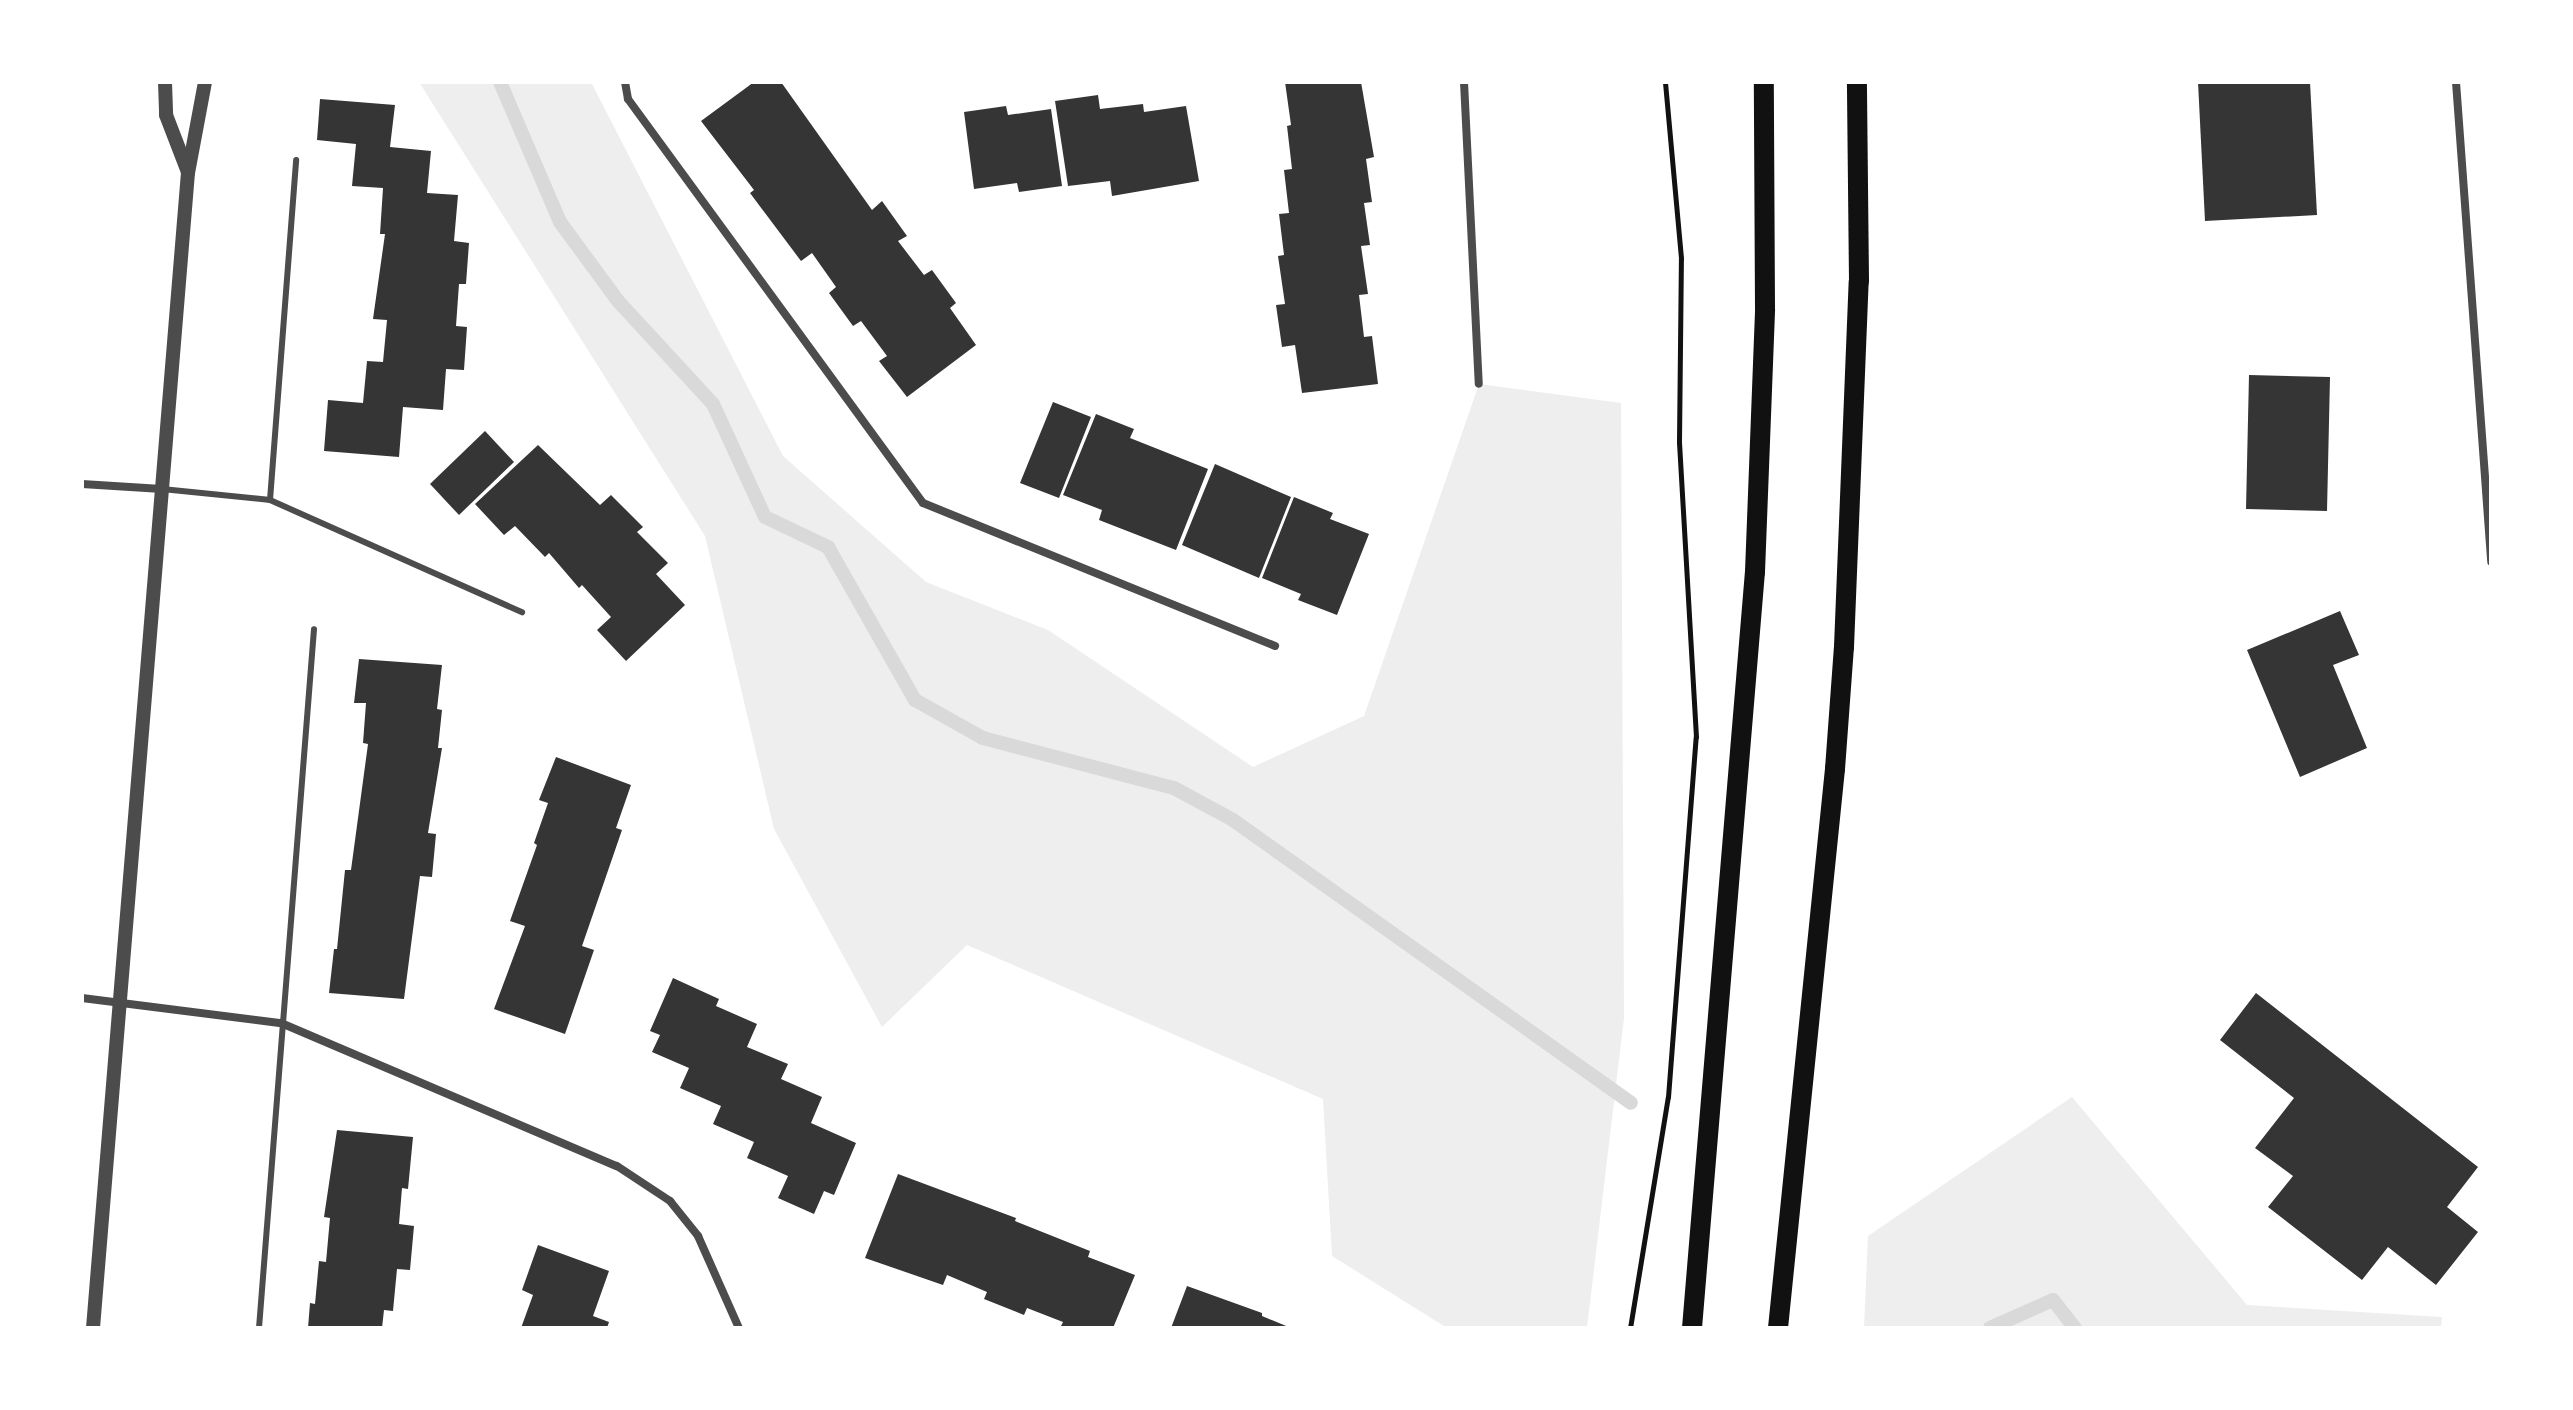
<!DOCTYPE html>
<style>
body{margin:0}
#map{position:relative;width:2573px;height:1410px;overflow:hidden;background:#fff;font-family:"Archivo Narrow",sans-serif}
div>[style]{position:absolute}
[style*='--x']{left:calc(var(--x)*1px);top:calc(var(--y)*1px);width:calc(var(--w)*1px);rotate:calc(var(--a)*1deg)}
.green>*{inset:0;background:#eee}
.stream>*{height:14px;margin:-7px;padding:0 7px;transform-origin:7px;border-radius:7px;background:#d9d9d9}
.building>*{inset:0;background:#353535}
.path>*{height:5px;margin:-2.5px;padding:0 2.5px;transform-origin:2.5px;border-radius:2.5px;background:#111}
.service>*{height:6px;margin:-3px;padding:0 3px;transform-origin:3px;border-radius:3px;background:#4c4c4c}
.minor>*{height:8px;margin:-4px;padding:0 4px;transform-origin:4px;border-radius:4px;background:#4c4c4c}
.tertiary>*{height:14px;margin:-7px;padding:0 7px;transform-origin:7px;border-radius:7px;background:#4c4c4c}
.primary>*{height:20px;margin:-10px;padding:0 10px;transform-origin:10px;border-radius:10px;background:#111}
span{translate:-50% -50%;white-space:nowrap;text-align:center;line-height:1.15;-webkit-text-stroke:6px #fff;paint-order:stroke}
.frame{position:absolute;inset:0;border:84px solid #fff;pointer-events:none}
</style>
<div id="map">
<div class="green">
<i style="clip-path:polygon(419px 82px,591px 82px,783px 456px,926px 582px,1048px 630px,1253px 767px,1364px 716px,1479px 384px,1621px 403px,1624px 1018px,1587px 1328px,1447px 1328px,1332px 1256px,1323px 1099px,967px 945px,882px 1027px,774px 829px,705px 536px)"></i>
<i style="clip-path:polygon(2072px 1097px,2247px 1305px,2442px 1317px,2441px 1328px,1864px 1328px,1868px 1236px)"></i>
</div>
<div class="stream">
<i style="--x:500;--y:82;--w:152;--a:66.8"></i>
<i style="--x:560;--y:222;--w:98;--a:53.7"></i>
<i style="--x:618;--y:301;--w:140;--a:47.3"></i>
<i style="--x:713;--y:404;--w:124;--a:65.3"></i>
<i style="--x:765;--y:517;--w:70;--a:25.5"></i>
<i style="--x:828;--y:547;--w:176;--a:60.4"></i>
<i style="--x:915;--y:700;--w:78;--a:29.2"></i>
<i style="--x:983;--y:738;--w:197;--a:14.7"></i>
<i style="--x:1174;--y:788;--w:67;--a:28.5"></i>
<i style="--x:1233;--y:820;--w:488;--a:35.4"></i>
<i style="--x:1990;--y:1328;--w:69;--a:-24"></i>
<i style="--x:2053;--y:1300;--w:36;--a:52"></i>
</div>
<div class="building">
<i style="clip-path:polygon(754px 82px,781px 82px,872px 210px,882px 201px,907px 236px,898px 241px,924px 275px,932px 270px,956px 303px,950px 308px,976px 345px,907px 397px,879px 361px,887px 356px,861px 321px,853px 326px,829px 293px,836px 287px,812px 253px,801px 261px,750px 193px,754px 190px,701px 121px)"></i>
<i style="clip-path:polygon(1285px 82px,1361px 82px,1374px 157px,1366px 159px,1372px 202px,1364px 203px,1370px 245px,1361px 246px,1368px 294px,1359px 295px,1364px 337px,1372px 336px,1378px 384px,1302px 393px,1295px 345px,1282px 347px,1276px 305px,1285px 304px,1278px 256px,1284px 255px,1279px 214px,1289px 213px,1284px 170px,1292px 169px,1287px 126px,1291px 125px)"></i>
<i style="clip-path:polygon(2198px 82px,2310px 82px,2317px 215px,2205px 221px)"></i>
<i style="clip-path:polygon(1098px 95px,1100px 109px,1143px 104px,1144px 112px,1186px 106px,1199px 181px,1112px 196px,1110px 181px,1068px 186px,1055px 101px)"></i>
<i style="clip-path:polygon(320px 99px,395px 105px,390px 147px,431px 151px,427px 193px,458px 195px,454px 241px,469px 243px,466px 284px,459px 284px,456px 326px,467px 327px,464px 370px,446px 369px,443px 410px,403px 407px,399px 457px,324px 451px,328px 400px,363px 403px,367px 361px,383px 362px,387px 320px,373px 319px,385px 234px,380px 234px,383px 188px,352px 186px,356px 144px,317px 140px)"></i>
<i style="clip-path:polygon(1006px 106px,1008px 115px,1051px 109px,1062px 186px,1019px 192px,1017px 183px,974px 189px,964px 112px)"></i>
<i style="clip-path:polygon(2249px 375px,2330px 377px,2327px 511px,2246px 509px)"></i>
<i style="clip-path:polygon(1053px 402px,1091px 417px,1059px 498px,1020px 483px)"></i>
<i style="clip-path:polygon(1096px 414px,1134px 429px,1130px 438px,1208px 469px,1176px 550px,1099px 520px,1102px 510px,1063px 495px)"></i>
<i style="clip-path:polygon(485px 431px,514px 462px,459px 515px,430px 484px)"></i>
<i style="clip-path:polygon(538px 445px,600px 505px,611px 495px,643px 527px,637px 532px,668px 563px,656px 574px,685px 605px,626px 661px,597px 630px,611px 617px,582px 585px,579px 588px,549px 553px,545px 557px,515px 526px,504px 535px,475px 504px)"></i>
<i style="clip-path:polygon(1215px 464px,1291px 497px,1259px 578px,1182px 545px)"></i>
<i style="clip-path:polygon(1294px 497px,1333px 513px,1330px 519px,1369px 534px,1337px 615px,1298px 600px,1301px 594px,1262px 578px)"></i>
<i style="clip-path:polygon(2340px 611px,2359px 655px,2333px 665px,2367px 748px,2300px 777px,2247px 650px)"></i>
<i style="clip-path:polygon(359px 659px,442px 665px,437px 709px,442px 710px,438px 748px,442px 748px,428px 833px,436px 834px,432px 877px,420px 876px,404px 999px,329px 993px,334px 949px,337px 949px,345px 870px,351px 870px,368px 744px,363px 743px,366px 703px,354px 703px)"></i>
<i style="clip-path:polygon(556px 757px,631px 785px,616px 828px,622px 830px,582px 946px,594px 950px,565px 1034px,494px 1009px,525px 926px,510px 921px,537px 845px,534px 843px,548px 803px,539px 800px)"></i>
<i style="clip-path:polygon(673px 978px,719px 999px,716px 1006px,757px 1024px,747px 1047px,788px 1064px,781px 1079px,822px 1097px,811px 1123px,856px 1143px,834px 1195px,824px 1191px,814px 1214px,778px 1198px,788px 1176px,747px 1158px,754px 1142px,713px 1124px,721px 1106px,680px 1088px,689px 1068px,652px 1052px,660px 1035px,650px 1031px)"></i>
<i style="clip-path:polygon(2256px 993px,2478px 1167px,2447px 1207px,2478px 1232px,2436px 1285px,2388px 1247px,2362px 1280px,2268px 1207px,2293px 1176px,2255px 1148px,2294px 1098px,2220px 1040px)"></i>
<i style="clip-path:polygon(337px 1130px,413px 1137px,408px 1189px,402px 1188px,399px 1224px,414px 1226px,410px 1270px,397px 1269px,393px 1311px,384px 1310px,382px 1328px,308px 1328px,310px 1303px,315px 1304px,319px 1261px,326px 1262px,330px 1218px,324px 1217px)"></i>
<i style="clip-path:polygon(898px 1174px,1016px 1218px,1015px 1221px,1090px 1251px,1088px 1257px,1135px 1275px,1113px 1328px,1060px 1328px,1063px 1322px,1027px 1308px,1024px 1315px,984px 1299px,987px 1292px,947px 1275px,943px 1285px,865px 1258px)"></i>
<i style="clip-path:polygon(538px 1245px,609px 1271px,593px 1316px,609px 1322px,607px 1328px,521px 1328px,533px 1295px,522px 1290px)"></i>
<i style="clip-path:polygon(1187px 1286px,1262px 1313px,1262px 1316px,1291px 1328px,1171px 1328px)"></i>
</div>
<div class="path">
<i style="--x:1630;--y:1328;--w:234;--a:-80.7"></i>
<i style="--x:1668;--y:1097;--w:361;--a:-85.6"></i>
<i style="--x:1696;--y:737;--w:295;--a:-93.3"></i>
<i style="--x:1679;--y:442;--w:184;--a:-89.4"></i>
<i style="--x:1681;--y:258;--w:177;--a:-95.2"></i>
</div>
<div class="service">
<i style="--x:162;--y:489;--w:109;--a:5.8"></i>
<i style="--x:270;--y:500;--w:276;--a:24"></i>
<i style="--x:270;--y:500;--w:341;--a:-85.6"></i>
<i style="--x:259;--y:1328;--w:701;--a:-85.5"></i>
</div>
<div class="minor">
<i style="--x:625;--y:82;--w:17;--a:80"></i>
<i style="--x:628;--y:99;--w:500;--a:53.86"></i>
<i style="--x:923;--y:503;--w:380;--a:22.1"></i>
<i style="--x:1464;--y:82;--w:302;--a:87.2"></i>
<i style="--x:2456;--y:82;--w:481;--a:85.8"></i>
<i style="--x:82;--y:484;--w:80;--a:3.6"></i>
<i style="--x:82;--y:998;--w:201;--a:7.2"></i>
<i style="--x:281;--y:1023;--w:365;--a:23.1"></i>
<i style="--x:617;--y:1166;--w:64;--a:33.4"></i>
<i style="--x:670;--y:1201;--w:45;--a:51.3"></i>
<i style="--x:698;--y:1236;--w:101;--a:66"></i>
</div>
<div class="tertiary">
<i style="--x:165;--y:82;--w:33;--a:88"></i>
<i style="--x:166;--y:115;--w:61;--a:68.9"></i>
<i style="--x:93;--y:1328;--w:1159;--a:-85.3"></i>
<i style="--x:188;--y:173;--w:93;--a:-79.4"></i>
</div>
<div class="primary">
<i style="--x:1692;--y:1328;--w:759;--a:-85.24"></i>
<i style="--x:1755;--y:572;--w:263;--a:-87.8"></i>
<i style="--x:1765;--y:309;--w:227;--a:-90.3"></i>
<i style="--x:1778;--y:1328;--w:562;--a:-84.18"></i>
<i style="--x:1835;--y:769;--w:122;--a:-85.8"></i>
<i style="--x:1844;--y:647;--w:366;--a:-87.7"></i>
<i style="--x:1859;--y:281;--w:199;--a:-90.6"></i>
</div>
<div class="frame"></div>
</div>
